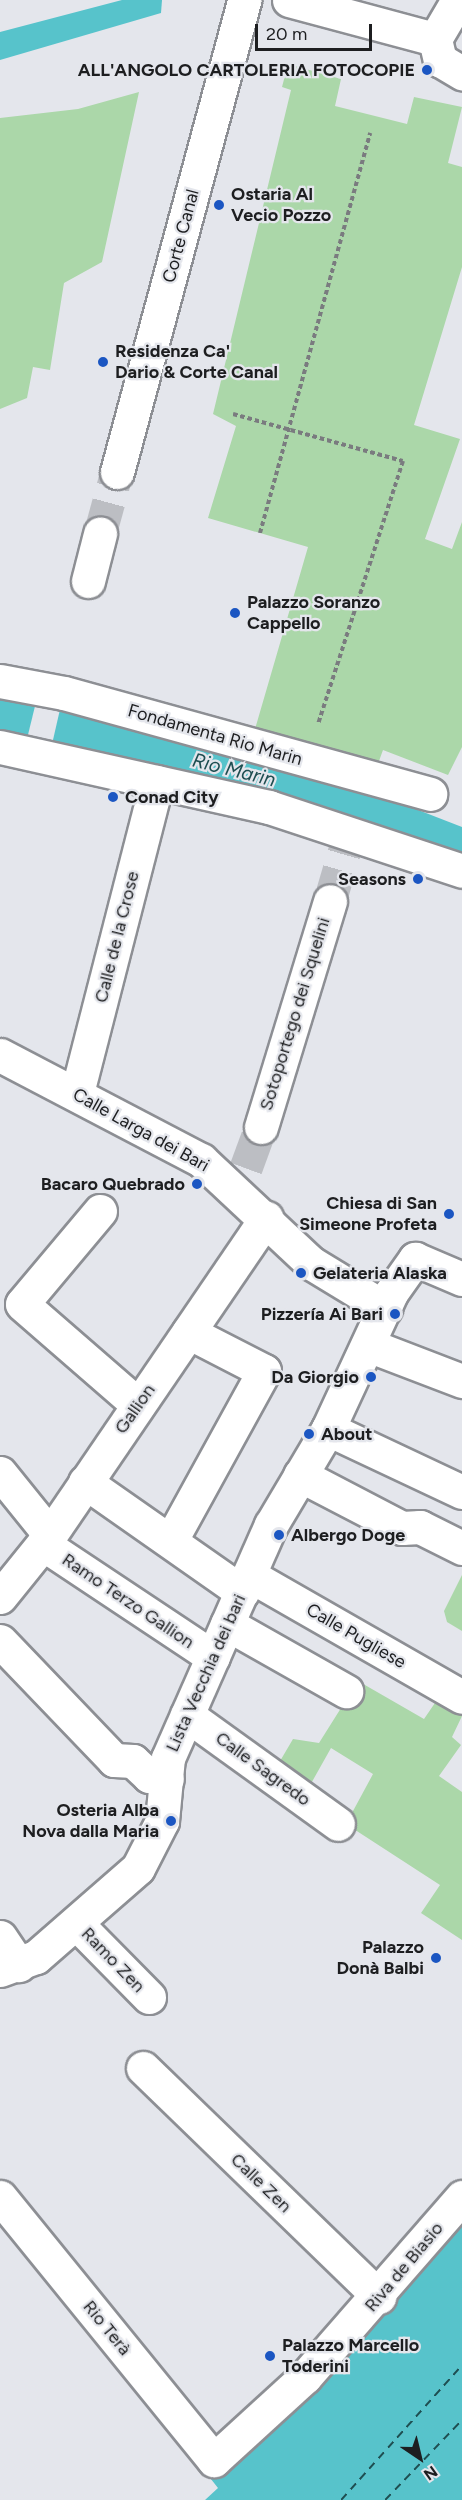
<!DOCTYPE html>
<meta charset="utf-8">
<style>
body{margin:0}
#map{position:relative;width:462px;height:2500px;overflow:hidden;background:#e4e6ec;font-family:Figtree,sans-serif}
div>[style]{position:absolute}
[style*='--x']{left:calc(var(--x)*1px);top:calc(var(--y)*1px);width:calc(var(--w)*1px);rotate:calc(var(--a)*1deg)}
.green>*{inset:0;background:#abd7a9}
.water>*{inset:0;background:#57c3cb}
.pier>*{inset:0;background:#e4e6ec}
.ferry>*{height:1.5px;margin-top:-0.75px;transform-origin:0;background:repeating-linear-gradient(90deg,#1e4e51 0 8px,transparent 0 14px)}
.pedestrian-tunnel>*{height:33px;margin-top:-16.5px;transform-origin:0;background:repeating-linear-gradient(90deg,#bcbec3 0 33px,transparent 0 49px)}
.path>*{height:4px;margin-top:-2px;transform-origin:0;background:repeating-linear-gradient(90deg,#7a7b7f 0 4.5px,transparent 0 7.5px)}
.roads{filter:drop-shadow(2px 0 #8d8f94) drop-shadow(-2px 0 #8d8f94) drop-shadow(0 2px #8d8f94) drop-shadow(0 -2px #8d8f94)}
.pedestrian>*{height:33px;margin:-16.5px;padding:0 16.5px;transform-origin:16.5px;border-radius:16.5px;background:#fff}
.dots>*{width:16px;height:16px;translate:-50% -50%;box-sizing:border-box;border:3px solid #e4e6ec;border-radius:50%}
span{translate:-50% -50%;white-space:nowrap;text-align:center;line-height:1.15;-webkit-text-stroke:4.5px #e4e6ec;paint-order:stroke}
.poi-label{font-size:18px;color:#1d1e20;font-weight:700}
.right{translate:-100% -50%;text-align:right}
.left{translate:0 -50%;text-align:left}
.street-label{font-size:18px;color:#1d1e20}
.water-label{font-size:20px;color:#1e4e51;font-style:italic}
.north{position:absolute;left:390px;top:2428px;width:60px;height:60px;-webkit-text-stroke:4px #e4e6ec;paint-order:stroke;rotate:145deg;font-size:16px;font-weight:700;line-height:24px;text-align:center;color:#1d1e20}
.north::after{content:'';display:block;margin:auto;width:21px;height:27px;background:#1d1e20;clip-path:polygon(50% 0,100% 100%,50% 72%,0 100%)}
.scale{position:absolute;left:255px;top:24px;width:117px;height:27px;box-sizing:border-box;border:3px solid #1d1e20;border-top:0;padding-left:8px;font-size:18px;line-height:21px;white-space:nowrap;color:#1d1e20;-webkit-text-stroke:4px #e4e6ec;paint-order:stroke}
</style>
<div id="map">
<div class="green">
<i style="clip-path:polygon(288px 64px,341px 79px,335px 106px,407px 124px,414px 97px,462px 107px,448px 163px,462px 167px,462px 267px,414px 425px,460px 439px,425px 539px,452px 549px,462px 522px,462px 747px,448px 775px,383px 750px,379px 761px,253px 736px,308px 547px,208px 518px,236px 426px,213px 414px,291px 90px,282px 87px)"></i>
<i style="clip-path:polygon(139px 92px,102px 262px,64px 283px,50px 370px,33px 367px,27px 398px,0 409px,0 118px,78px 109px)"></i>
<i style="clip-path:polygon(462px 1575px,462px 1631px,447px 1622px,444px 1611px)"></i>
<i style="clip-path:polygon(358px 1681px,424px 1719px,437px 1700px,462px 1716px,452px 1737px,461px 1745px,439px 1776px,462px 1792px,462px 1940px,421px 1913px,440px 1885px,346px 1824px,373px 1774px,331px 1748px,304px 1796px,273px 1773px,293px 1739px,319px 1743px)"></i>
</div>
<div class="water">
<i style="clip-path:polygon(122px 0,162px 0,161px 13px,0 60px,0 32px)"></i>
<i style="clip-path:polygon(0 695px,364px 789px,462px 827px,462px 865px,0 738px)"></i>
<i style="clip-path:polygon(462px 2215px,462px 2500px,205px 2500px,218px 2488px,207px 2474px)"></i>
</div>
<div class="pier">
<i style="clip-path:polygon(37px 698px,61px 705px,50px 753px,25px 747px)"></i>
</div>
<div class="ferry">
<i style="--x:341;--y:2500;--w:181;--a:-48.1"></i>
<i style="--x:385;--y:2500;--w:111;--a:-46.1"></i>
</div>
<div class="pedestrian-tunnel">
<i style="--x:100;--y:534;--w:64;--a:-74.7"></i>
<i style="--x:330;--y:901;--w:60;--a:-73.7"></i>
<i style="--x:246;--y:1168;--w:44;--a:-69.9"></i>
</div>
<div class="path">
<i style="--x:233;--y:414;--w:176;--a:15.5"></i>
<i style="--x:403;--y:461;--w:276;--a:107.9"></i>
<i style="--x:260;--y:533;--w:415;--a:-74.6"></i>
</div>
<div class="roads">
<div class="pedestrian">
<i style="--x:289;--y:0;--w:151;--a:15"></i>
<i style="--x:435;--y:39;--w:22;--a:77"></i>
<i style="--x:440;--y:60;--w:26;--a:31"></i>
<i style="--x:435;--y:39;--w:45;--a:-59.5"></i>
<i style="--x:117;--y:472;--w:489;--a:-74.9"></i>
<i style="--x:88;--y:581;--w:49;--a:-75.7"></i>
<i style="--x:0;--y:681;--w:65;--a:10.6"></i>
<i style="--x:64;--y:693;--w:380;--a:15.4"></i>
<i style="--x:0;--y:747;--w:276;--a:12.6"></i>
<i style="--x:269;--y:807;--w:203;--a:18.3"></i>
<i style="--x:0;--y:1055;--w:227;--a:27.6"></i>
<i style="--x:201;--y:1160;--w:151;--a:43.1"></i>
<i style="--x:311;--y:1263;--w:87;--a:31.3"></i>
<i style="--x:77;--y:1093;--w:321;--a:-75.6"></i>
<i style="--x:261;--y:1127;--w:236;--a:-73"></i>
<i style="--x:100;--y:1211;--w:121;--a:130"></i>
<i style="--x:22;--y:1304;--w:154;--a:41"></i>
<i style="--x:368;--y:1345;--w:101;--a:21"></i>
<i style="--x:328;--y:1429;--w:148;--a:25.2"></i>
<i style="--x:0;--y:1473;--w:80;--a:51.1"></i>
<i style="--x:300;--y:1475;--w:115;--a:27.5"></i>
<i style="--x:402;--y:1528;--w:18;--a:-3"></i>
<i style="--x:420;--y:1527;--w:47;--a:26.6"></i>
<i style="--x:85;--y:1482;--w:192;--a:35"></i>
<i style="--x:171;--y:1540;--w:193;--a:-61.2"></i>
<i style="--x:264;--y:1371;--w:85;--a:-152.8"></i>
<i style="--x:43;--y:1544;--w:204;--a:33.6"></i>
<i style="--x:249;--y:1575;--w:245;--a:29.8"></i>
<i style="--x:0;--y:1597;--w:80;--a:-51.1"></i>
<i style="--x:50;--y:1535;--w:384;--a:-55.7"></i>
<i style="--x:227;--y:1624;--w:137;--a:29.4"></i>
<i style="--x:0;--y:1641;--w:165;--a:46.2"></i>
<i style="--x:114;--y:1760;--w:19;--a:3"></i>
<i style="--x:133;--y:1761;--w:22;--a:43"></i>
<i style="--x:149;--y:1776;--w:18;--a:9"></i>
<i style="--x:187;--y:1715;--w:186;--a:35.8"></i>
<i style="--x:76;--y:1923;--w:104;--a:45.4"></i>
<i style="--x:0;--y:1937;--w:34;--a:56"></i>
<i style="--x:0;--y:1970;--w:38;--a:-20"></i>
<i style="--x:36;--y:1957;--w:135;--a:-41.1"></i>
<i style="--x:138;--y:1868;--w:53;--a:-62.9"></i>
<i style="--x:162;--y:1821;--w:63;--a:-84.6"></i>
<i style="--x:168;--y:1758;--w:255;--a:-66.2"></i>
<i style="--x:271;--y:1525;--w:112;--a:-59.3"></i>
<i style="--x:328;--y:1429;--w:150;--a:-65.1"></i>
<i style="--x:391;--y:1293;--w:42;--a:-54.8"></i>
<i style="--x:415;--y:1259;--w:51;--a:23.1"></i>
<i style="--x:143;--y:2068;--w:329;--a:44.1"></i>
<i style="--x:0;--y:2197;--w:339;--a:50.9"></i>
<i style="--x:214;--y:2460;--w:123;--a:-42.4"></i>
<i style="--x:305;--y:2377;--w:239;--a:-48.9"></i>
</div>
</div>
<div class="dots">
<i style="left:427px;top:70px;background:#1b56c2"></i>
<i style="left:219px;top:205px;background:#1b56c2"></i>
<i style="left:103px;top:362px;background:#1b56c2"></i>
<i style="left:235px;top:613px;background:#1b56c2"></i>
<i style="left:113px;top:797px;background:#1b56c2"></i>
<i style="left:418px;top:879px;background:#1b56c2"></i>
<i style="left:197px;top:1184px;background:#1b56c2"></i>
<i style="left:449px;top:1214px;background:#1b56c2"></i>
<i style="left:301px;top:1273px;background:#1b56c2"></i>
<i style="left:395px;top:1314px;background:#1b56c2"></i>
<i style="left:371px;top:1377px;background:#1b56c2"></i>
<i style="left:309px;top:1434px;background:#1b56c2"></i>
<i style="left:279px;top:1535px;background:#1b56c2"></i>
<i style="left:171px;top:1821px;background:#1b56c2"></i>
<i style="left:436px;top:1958px;background:#1b56c2"></i>
<i style="left:270px;top:2356px;background:#1b56c2"></i>
</div>
<div class="poi-label">
<span class="right" style="left:415px;top:70px">ALL'ANGOLO CARTOLERIA FOTOCOPIE</span>
<span class="left" style="left:231px;top:205px">Ostaria Al<br>Vecio Pozzo</span>
<span class="left" style="left:115px;top:362px">Residenza Ca'<br>Dario &amp; Corte Canal</span>
<span class="left" style="left:247px;top:613px">Palazzo Soranzo<br>Cappello</span>
<span class="left" style="left:125px;top:797px">Conad City</span>
<span class="right" style="left:406px;top:879px">Seasons</span>
<span class="right" style="left:185px;top:1184px">Bacaro Quebrado</span>
<span class="right" style="left:437px;top:1214px">Chiesa di San<br>Simeone Profeta</span>
<span class="left" style="left:313px;top:1273px">Gelateria Alaska</span>
<span class="right" style="left:383px;top:1314px">Pizzería Ai Bari</span>
<span class="right" style="left:359px;top:1377px">Da Giorgio</span>
<span class="left" style="left:321px;top:1434px">About</span>
<span class="left" style="left:291px;top:1535px">Albergo Doge</span>
<span class="right" style="left:159px;top:1821px">Osteria Alba<br>Nova dalla Maria</span>
<span class="right" style="left:424px;top:1958px">Palazzo<br>Donà Balbi</span>
<span class="left" style="left:282px;top:2356px">Palazzo Marcello<br>Toderini</span>
</div>
<div class="street-label">
<span style="left:181px;top:236px;rotate:-75deg">Corte Canal</span>
<span style="left:215px;top:735px;rotate:16deg">Fondamenta Rio Marin</span>
<span style="left:117px;top:937px;rotate:-76deg">Calle de la Crose</span>
<span style="left:295px;top:1014px;rotate:-73deg">Sotoportego dei Squelini</span>
<span style="left:141px;top:1130px;rotate:29deg">Calle Larga dei Bari</span>
<span style="left:135px;top:1409px;rotate:-55deg">Gallion</span>
<span style="left:128px;top:1601px;rotate:34deg">Ramo Terzo Gallion</span>
<span style="left:356px;top:1636px;rotate:30deg">Calle Pugliese</span>
<span style="left:206px;top:1673px;rotate:-66deg">Lista Vecchia dei bari</span>
<span style="left:263px;top:1769px;rotate:36deg">Calle Sagredo</span>
<span style="left:113px;top:1960px;rotate:46deg">Ramo Zen</span>
<span style="left:261px;top:2183px;rotate:44deg">Calle Zen</span>
<span style="left:404px;top:2267px;rotate:-50deg">Riva de Biasio</span>
<span style="left:107px;top:2328px;rotate:51deg">Rio Terà</span>
</div>
<div class="water-label">
<span style="left:234px;top:770px;rotate:14deg">Rio Marin</span>
</div>
<div class="north">N</div>
<div class="scale">20 m</div>
</div>
